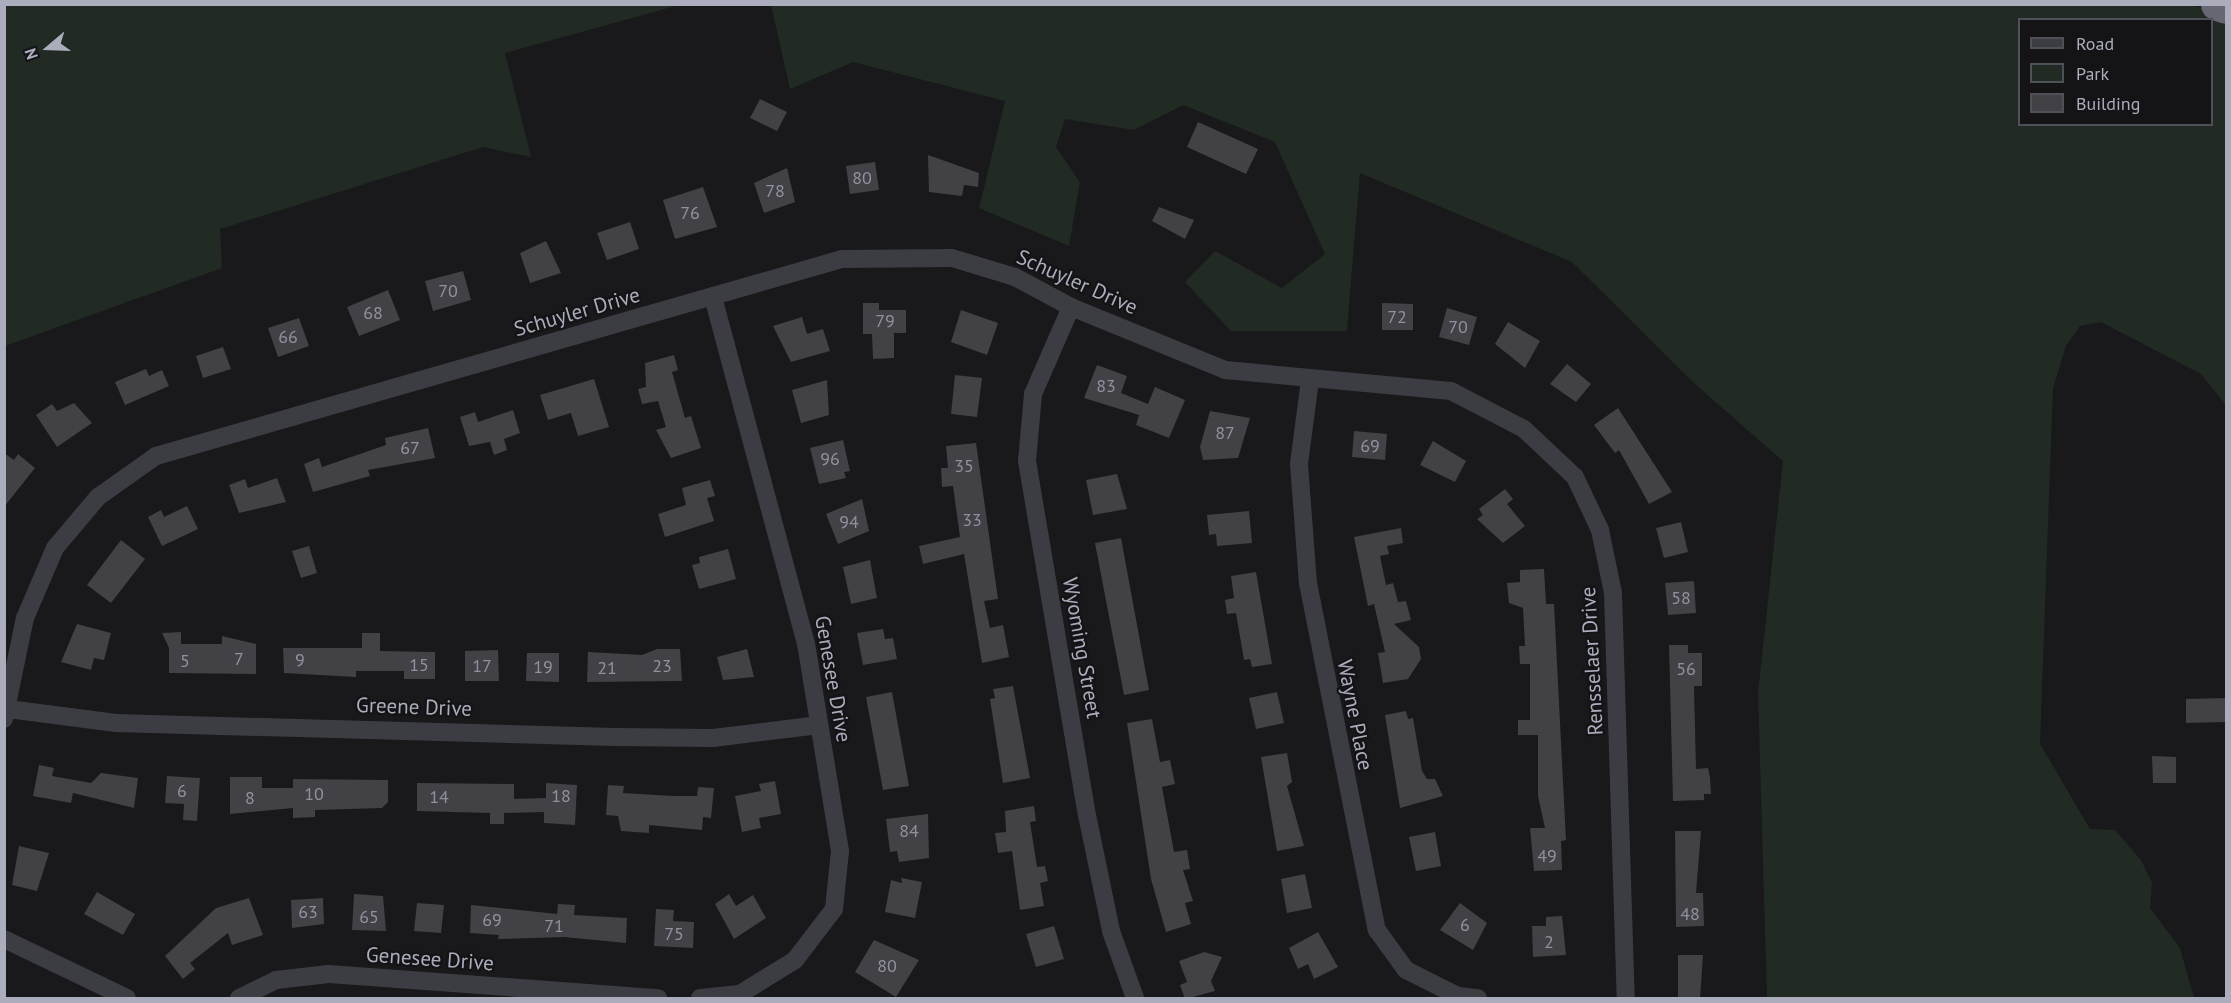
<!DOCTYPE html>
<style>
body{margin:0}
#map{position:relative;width:2231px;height:1003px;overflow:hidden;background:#19191b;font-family:"PT Sans",sans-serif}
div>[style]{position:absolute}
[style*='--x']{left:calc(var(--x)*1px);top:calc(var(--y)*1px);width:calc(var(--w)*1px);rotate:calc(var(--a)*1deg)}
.green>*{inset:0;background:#212a23}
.building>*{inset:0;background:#414146}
.street>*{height:18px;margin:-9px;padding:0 9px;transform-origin:9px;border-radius:9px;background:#3c3c43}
.highway>*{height:33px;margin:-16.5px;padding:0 16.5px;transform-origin:16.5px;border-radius:16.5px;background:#666772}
span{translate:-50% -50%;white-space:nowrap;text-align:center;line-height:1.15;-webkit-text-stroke:4.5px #141416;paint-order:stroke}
.number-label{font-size:18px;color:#90929e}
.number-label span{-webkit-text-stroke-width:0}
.street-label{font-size:21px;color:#abadbc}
.frame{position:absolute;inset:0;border:6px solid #abadbc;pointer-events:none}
.legend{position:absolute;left:2018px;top:18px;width:195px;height:108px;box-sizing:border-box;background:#141416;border:2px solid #505158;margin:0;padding:8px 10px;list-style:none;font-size:18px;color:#abadbc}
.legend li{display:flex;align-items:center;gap:12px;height:30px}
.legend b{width:30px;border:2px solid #505158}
.north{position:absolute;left:18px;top:18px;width:60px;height:60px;-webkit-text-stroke:4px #141416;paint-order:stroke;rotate:251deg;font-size:16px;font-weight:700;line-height:24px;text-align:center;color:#abadbc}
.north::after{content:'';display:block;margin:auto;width:21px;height:27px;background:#abadbc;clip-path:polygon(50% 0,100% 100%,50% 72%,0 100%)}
</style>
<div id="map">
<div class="green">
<i style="clip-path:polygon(evenodd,2190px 4px,2226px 16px,2226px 405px,2201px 374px,2101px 322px,2080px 326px,2066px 346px,2053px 388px,2040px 744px,2090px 829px,2115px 830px,2141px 860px,2152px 883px,2150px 908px,2180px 948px,2194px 998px,1767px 998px,1758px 693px,1783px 461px,1695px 384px,1572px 262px,1360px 173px,1347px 331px,1231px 331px,1185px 282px,1215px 251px,1282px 288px,1325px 254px,1275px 142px,1183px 105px,1134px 130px,1065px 119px,1056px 147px,1080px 182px,1069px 246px,979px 208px,1005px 101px,853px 62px,790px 89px,771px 5px,2190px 4px,2020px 20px,2212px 20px,2212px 124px,2020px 124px,2020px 20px)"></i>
<i style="clip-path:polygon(4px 5px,5px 4px,679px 5px,505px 53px,531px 157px,483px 147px,220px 229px,222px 268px,5px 346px)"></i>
</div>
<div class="building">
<i style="clip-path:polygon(760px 99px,787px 112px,777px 131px,750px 118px)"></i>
<i style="clip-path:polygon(1198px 122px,1258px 149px,1246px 174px,1187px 147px)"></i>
<i style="clip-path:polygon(928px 155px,979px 173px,978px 187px,964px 185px,962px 196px,929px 192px)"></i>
<i style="clip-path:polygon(875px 162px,879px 190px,850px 194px,846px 166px)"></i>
<i style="clip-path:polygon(787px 168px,795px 202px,764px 213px,754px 183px)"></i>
<i style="clip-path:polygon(703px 187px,717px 227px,675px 239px,663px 200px)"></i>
<i style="clip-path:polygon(1159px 207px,1194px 220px,1185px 239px,1152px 221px)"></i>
<i style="clip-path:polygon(630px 222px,639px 249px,607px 260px,597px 233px)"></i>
<i style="clip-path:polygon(546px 241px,561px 273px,530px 283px,520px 253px)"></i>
<i style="clip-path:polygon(463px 271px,471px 300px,433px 311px,425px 281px)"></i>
<i style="clip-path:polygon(388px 290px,400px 320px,359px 336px,347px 307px)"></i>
<i style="clip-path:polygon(863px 303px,879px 303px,879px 310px,906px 310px,906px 333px,894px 333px,894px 358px,873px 359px,872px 334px,863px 334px)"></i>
<i style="clip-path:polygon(1382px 303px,1413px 304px,1413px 330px,1382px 330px)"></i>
<i style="clip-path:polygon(1447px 308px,1477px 317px,1469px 345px,1439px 337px)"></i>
<i style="clip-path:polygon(961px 310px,998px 323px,987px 355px,951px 342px)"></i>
<i style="clip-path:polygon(802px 317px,807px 334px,823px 329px,830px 351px,791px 362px,773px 326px)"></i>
<i style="clip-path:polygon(299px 318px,309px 346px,278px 357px,268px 328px)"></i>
<i style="clip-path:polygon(1508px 322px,1540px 341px,1525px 368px,1495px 344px)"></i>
<i style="clip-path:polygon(223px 347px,231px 369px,203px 378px,196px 356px)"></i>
<i style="clip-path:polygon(674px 355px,678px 370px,672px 372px,685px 418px,691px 416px,701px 448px,671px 458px,656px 430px,666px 427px,658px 401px,642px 404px,638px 389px,646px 387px,645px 363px)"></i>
<i style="clip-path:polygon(1567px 364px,1591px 384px,1576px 402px,1550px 384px)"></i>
<i style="clip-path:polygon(1097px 365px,1127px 376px,1121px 393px,1148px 404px,1155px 387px,1185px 400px,1169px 438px,1136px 425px,1139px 415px,1084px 398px)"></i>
<i style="clip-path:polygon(146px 369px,149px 376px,162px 370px,169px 386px,125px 405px,115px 382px)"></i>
<i style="clip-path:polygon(955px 375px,982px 378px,977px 417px,951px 414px)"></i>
<i style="clip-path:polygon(594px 379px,609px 427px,578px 436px,571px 413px,548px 420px,540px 395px)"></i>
<i style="clip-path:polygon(827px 380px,829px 415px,801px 423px,792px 390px)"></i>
<i style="clip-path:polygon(74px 403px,92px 423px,57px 447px,36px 415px,52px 404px,57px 411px)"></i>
<i style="clip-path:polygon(1618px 408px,1672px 492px,1649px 504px,1619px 450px,1615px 453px,1594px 425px)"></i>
<i style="clip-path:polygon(513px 410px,520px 433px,504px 439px,507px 450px,494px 455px,490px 442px,469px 446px,460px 417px,475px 412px,478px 422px)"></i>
<i style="clip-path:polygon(1210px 411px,1250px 418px,1238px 458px,1203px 460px,1200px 447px)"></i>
<i style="clip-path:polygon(428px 428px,435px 458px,368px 470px,370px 476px,313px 492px,304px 464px,319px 458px,322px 467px,386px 445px,385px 438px)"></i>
<i style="clip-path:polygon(1354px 431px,1387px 434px,1385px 460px,1352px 457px)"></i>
<i style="clip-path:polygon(843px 440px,850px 471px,844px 472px,846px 478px,819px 484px,810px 448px)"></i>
<i style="clip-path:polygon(1433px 441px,1466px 461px,1455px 482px,1420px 465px)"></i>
<i style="clip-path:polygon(976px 443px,998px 599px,984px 601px,990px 628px,1003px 625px,1009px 657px,982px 663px,964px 554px,923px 564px,919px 546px,960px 537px,953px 486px,942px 487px,941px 468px,948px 468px,946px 446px)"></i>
<i style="clip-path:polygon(4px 453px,14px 460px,18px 454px,35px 468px,4px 507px)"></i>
<i style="clip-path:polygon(1117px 474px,1127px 509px,1093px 515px,1086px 480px)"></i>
<i style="clip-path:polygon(277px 478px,286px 502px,239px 513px,229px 485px,245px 479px,248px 488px)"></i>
<i style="clip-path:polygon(710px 480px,715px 496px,707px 498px,714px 521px,665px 537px,658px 514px,686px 505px,682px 488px)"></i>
<i style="clip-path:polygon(1505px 489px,1513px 499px,1507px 504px,1525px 526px,1503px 543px,1477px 519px,1483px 515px,1479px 509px)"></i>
<i style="clip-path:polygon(862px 499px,869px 531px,838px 544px,826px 514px)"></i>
<i style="clip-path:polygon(187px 506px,198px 529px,162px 546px,148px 517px,161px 510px,164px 517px)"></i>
<i style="clip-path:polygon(1249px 511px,1252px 543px,1217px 546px,1216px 534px,1209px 535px,1207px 515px)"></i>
<i style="clip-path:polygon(1681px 522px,1688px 552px,1664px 558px,1656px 528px)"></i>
<i style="clip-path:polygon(1401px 528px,1403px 543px,1387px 546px,1389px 554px,1380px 556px,1386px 585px,1393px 583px,1398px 602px,1406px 601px,1411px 620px,1394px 624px,1419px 647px,1421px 659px,1408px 679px,1383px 683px,1378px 653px,1385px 652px,1374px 604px,1368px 606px,1354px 537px)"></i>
<i style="clip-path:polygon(1121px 538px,1149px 690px,1124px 695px,1095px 543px)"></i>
<i style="clip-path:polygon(121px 540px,145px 559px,111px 603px,87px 585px)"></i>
<i style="clip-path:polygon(309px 546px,317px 573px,301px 578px,292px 551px)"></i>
<i style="clip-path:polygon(728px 549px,736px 579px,699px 589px,692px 565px,700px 563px,699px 557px)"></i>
<i style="clip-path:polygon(870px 560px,877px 598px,851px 604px,843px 567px)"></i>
<i style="clip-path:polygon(1544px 569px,1546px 604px,1554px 604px,1566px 840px,1561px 841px,1562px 870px,1534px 871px,1530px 828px,1545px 828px,1538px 796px,1538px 735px,1518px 735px,1518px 720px,1530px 720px,1530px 664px,1520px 664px,1519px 646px,1525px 646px,1523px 608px,1509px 603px,1507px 583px,1520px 582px,1520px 570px)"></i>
<i style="clip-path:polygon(1256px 572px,1272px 664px,1252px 667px,1250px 659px,1244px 660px,1236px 613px,1227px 614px,1225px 600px,1234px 598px,1231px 576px)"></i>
<i style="clip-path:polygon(1694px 581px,1696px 613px,1668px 615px,1665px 583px)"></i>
<i style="clip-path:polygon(77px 624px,111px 633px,104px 660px,94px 658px,91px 670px,61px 662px)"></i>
<i style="clip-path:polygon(883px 629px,885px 639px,893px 638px,897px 659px,863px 665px,857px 633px)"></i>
<i style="clip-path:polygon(181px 632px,181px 644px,222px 644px,222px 636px,256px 644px,256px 674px,169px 673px,169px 648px,162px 633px)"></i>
<i style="clip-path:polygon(362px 633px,380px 633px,380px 651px,435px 652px,435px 679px,404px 679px,404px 671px,356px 671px,356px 677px,284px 673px,283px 648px,362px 648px)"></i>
<i style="clip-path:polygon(1669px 645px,1688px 645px,1688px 653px,1702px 653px,1702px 686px,1694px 686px,1696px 769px,1708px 768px,1710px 777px,1711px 794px,1704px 794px,1704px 800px,1673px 801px)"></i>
<i style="clip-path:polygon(657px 649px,680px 649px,682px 681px,587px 682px,588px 652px,642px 655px)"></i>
<i style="clip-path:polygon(747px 649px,754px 677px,723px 680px,717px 657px)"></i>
<i style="clip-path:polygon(498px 650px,499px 681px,465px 681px,465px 651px)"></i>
<i style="clip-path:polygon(527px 653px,559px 653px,559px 682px,526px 681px)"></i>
<i style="clip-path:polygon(1013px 686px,1030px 778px,1003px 783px,990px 699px,995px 698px,993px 689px)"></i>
<i style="clip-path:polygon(892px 692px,909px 786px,883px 790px,866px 697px)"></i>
<i style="clip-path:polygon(1277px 692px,1284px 723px,1256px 729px,1249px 698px)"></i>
<i style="clip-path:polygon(2226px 698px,2226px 722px,2186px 723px,2186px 699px)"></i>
<i style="clip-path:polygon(1406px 711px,1408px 719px,1413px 718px,1422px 771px,1427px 779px,1435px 779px,1443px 796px,1400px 808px,1385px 715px)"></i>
<i style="clip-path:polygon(1152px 719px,1160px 762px,1170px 760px,1175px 784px,1162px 787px,1174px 852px,1187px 850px,1190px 869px,1183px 870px,1193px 901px,1185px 903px,1191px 924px,1166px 932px,1151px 879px,1127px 723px)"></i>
<i style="clip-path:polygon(1287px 753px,1292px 782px,1287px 786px,1304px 846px,1277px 851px,1261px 757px)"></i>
<i style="clip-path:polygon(2152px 756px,2176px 757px,2176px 783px,2153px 783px)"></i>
<i style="clip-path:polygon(39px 765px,54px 768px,52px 776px,91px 783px,101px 773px,138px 778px,134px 808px,73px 793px,71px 803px,33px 796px)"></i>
<i style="clip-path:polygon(167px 776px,200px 778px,197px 821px,183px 820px,184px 804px,165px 803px)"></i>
<i style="clip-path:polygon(230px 777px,262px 777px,262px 788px,293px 788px,293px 779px,388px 780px,388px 802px,382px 808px,315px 810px,315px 817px,293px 818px,293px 808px,230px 814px)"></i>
<i style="clip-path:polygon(775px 781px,781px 814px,759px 818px,761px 828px,742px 832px,735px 796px,761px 791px,759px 784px)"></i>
<i style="clip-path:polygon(417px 783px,514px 784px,514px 799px,546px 798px,546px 783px,577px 785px,575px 825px,544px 823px,544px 812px,504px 813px,504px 824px,490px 824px,490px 813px,417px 811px)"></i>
<i style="clip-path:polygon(608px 785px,624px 786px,623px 793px,673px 796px,697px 796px,698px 787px,714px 788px,711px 818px,703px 817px,702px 830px,649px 825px,649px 833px,621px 831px,618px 816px,606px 815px)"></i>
<i style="clip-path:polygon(1034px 806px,1036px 821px,1030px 822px,1037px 867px,1045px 866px,1048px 881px,1040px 883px,1044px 906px,1020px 910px,1012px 851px,998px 853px,995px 833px,1006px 832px,1005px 811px)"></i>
<i style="clip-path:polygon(928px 814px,929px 858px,899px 862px,897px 851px,890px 852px,886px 819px)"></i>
<i style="clip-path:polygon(1675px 831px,1701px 831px,1696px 893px,1703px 893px,1704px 926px,1676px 927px)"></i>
<i style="clip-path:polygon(1435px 832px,1441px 866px,1416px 871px,1409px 837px)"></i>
<i style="clip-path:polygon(19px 846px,49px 853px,37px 891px,12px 885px)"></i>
<i style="clip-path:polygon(1305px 874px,1312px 908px,1287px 913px,1281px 879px)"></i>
<i style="clip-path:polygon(901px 878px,922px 882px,915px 918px,885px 912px,891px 880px,902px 883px)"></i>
<i style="clip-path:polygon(97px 892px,135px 914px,123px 935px,84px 914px)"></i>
<i style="clip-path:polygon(354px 894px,383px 896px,386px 931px,352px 930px)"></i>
<i style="clip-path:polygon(729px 894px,736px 906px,753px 895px,766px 918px,734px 939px,715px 904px)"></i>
<i style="clip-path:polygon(249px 898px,263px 935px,232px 945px,228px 933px,190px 963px,195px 969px,183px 979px,165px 956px,216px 908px)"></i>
<i style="clip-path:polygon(323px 898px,324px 924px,292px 928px,291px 900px)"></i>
<i style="clip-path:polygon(417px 903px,444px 905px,441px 933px,414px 931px)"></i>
<i style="clip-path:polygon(1460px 903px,1487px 923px,1473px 950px,1440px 930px)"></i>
<i style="clip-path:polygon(558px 904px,575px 905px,574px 915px,627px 918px,626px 943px,564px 937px,498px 939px,499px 935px,470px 933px,471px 905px,557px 914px)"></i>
<i style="clip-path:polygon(656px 909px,674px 910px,673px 921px,694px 922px,693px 948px,654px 946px)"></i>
<i style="clip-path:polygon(1562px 916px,1566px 955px,1533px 957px,1532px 926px,1546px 926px,1546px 917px)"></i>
<i style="clip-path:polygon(1054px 926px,1064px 959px,1036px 967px,1026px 934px)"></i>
<i style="clip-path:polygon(1318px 932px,1338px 967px,1314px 979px,1308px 964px,1298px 969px,1289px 948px)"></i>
<i style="clip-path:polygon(874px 940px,919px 960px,896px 997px,855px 972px)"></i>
<i style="clip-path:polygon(1204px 952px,1222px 957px,1211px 981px,1215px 991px,1185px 999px,1180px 985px,1187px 982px,1179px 961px)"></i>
<i style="clip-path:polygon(1678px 955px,1703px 955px,1700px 999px,1678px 999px)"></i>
</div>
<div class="street">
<i style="--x:1071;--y:307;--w:95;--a:113.6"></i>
<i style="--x:1033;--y:394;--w:67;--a:95.1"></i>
<i style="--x:1027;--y:461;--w:359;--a:80.4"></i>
<i style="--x:1087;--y:815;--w:118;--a:78.3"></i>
<i style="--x:1111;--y:931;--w:71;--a:70.3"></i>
<i style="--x:1310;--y:380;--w:85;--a:97.5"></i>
<i style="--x:1299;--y:464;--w:119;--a:85.7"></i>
<i style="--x:1308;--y:583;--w:354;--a:78.8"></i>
<i style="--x:1377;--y:930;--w:49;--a:54.1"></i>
<i style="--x:1406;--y:970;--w:58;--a:26.6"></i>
<i style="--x:1458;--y:996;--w:20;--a:6"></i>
<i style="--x:8;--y:709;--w:109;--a:7.4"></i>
<i style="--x:116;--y:723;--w:499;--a:1.6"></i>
<i style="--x:615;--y:737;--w:98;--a:0.6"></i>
<i style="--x:713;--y:738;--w:107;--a:-7"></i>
<i style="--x:4;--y:719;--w:103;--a:-78.3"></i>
<i style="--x:25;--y:618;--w:76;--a:-66.8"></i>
<i style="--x:55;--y:548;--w:67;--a:-49.9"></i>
<i style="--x:98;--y:497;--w:71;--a:-35.3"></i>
<i style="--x:156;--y:456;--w:714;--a:-16.02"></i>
<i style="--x:842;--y:259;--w:110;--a:-0.5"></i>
<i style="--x:952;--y:258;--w:66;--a:16.8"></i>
<i style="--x:1015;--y:277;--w:64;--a:28.2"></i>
<i style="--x:1071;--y:307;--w:166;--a:22.2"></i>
<i style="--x:1225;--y:370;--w:227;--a:5.3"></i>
<i style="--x:1451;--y:391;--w:82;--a:27.5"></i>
<i style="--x:1524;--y:429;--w:70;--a:43.3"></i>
<i style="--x:1575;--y:477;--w:59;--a:64.7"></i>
<i style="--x:1600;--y:530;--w:64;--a:78.3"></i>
<i style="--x:1613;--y:593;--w:405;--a:88.2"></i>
<i style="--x:4;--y:939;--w:136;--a:25.6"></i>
<i style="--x:239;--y:998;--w:41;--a:-25.9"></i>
<i style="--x:276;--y:980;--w:53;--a:-6.5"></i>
<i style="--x:329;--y:974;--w:330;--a:4.2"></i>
<i style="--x:700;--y:998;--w:40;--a:-5.7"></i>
<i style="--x:740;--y:994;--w:65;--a:-31.7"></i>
<i style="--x:795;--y:960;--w:64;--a:-52.6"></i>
<i style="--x:834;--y:909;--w:58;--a:-84.1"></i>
<i style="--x:840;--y:851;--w:210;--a:-99.3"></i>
<i style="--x:806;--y:644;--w:360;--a:-105"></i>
</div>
<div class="highway">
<i style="--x:2217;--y:4;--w:9;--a:18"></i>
</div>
<div class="number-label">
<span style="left:862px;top:178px">80</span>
<span style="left:775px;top:191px">78</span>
<span style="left:690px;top:213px">76</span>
<span style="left:448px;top:291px">70</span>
<span style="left:373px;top:313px">68</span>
<span style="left:1397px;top:317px">72</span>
<span style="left:885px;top:321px">79</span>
<span style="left:1458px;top:327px">70</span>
<span style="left:288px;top:337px">66</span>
<span style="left:1106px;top:386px">83</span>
<span style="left:1225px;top:433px">87</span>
<span style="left:1370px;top:446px">69</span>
<span style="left:410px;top:448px">67</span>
<span style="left:830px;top:459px">96</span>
<span style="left:964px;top:466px">35</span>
<span style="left:972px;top:520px">33</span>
<span style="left:849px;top:522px">94</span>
<span style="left:1681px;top:598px">58</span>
<span style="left:239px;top:659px">7</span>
<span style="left:300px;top:660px">9</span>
<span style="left:185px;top:661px">5</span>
<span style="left:419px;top:665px">15</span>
<span style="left:482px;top:666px">17</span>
<span style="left:662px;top:666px">23</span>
<span style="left:543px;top:667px">19</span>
<span style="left:607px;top:668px">21</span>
<span style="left:1686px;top:669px">56</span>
<span style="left:182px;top:791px">6</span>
<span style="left:314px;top:794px">10</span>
<span style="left:561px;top:796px">18</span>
<span style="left:439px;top:797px">14</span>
<span style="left:250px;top:798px">8</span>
<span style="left:909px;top:831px">84</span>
<span style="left:1547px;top:856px">49</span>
<span style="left:308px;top:912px">63</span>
<span style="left:1690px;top:914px">48</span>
<span style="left:369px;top:917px">65</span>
<span style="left:492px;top:920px">69</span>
<span style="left:1465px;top:925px">6</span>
<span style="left:554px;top:926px">71</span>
<span style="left:674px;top:934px">75</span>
<span style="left:1549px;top:942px">2</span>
<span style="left:887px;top:966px">80</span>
</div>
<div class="street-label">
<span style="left:1077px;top:282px;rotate:24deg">Schuyler Drive</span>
<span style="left:577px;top:312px;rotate:-16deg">Schuyler Drive</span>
<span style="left:1082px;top:648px;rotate:80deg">Wyoming Street</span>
<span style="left:1592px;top:661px;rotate:-93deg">Rensselaer Drive</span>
<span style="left:833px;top:679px;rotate:80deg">Genesee Drive</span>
<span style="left:414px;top:707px;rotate:2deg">Greene Drive</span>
<span style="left:1355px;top:715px;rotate:79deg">Wayne Place</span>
<span style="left:430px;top:959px;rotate:4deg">Genesee Drive</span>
</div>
<div class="frame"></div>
<ul class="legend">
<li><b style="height:8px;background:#3c3c43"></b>Road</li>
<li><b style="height:16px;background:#212a23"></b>Park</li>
<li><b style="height:16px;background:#414146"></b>Building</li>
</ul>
<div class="north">N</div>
</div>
